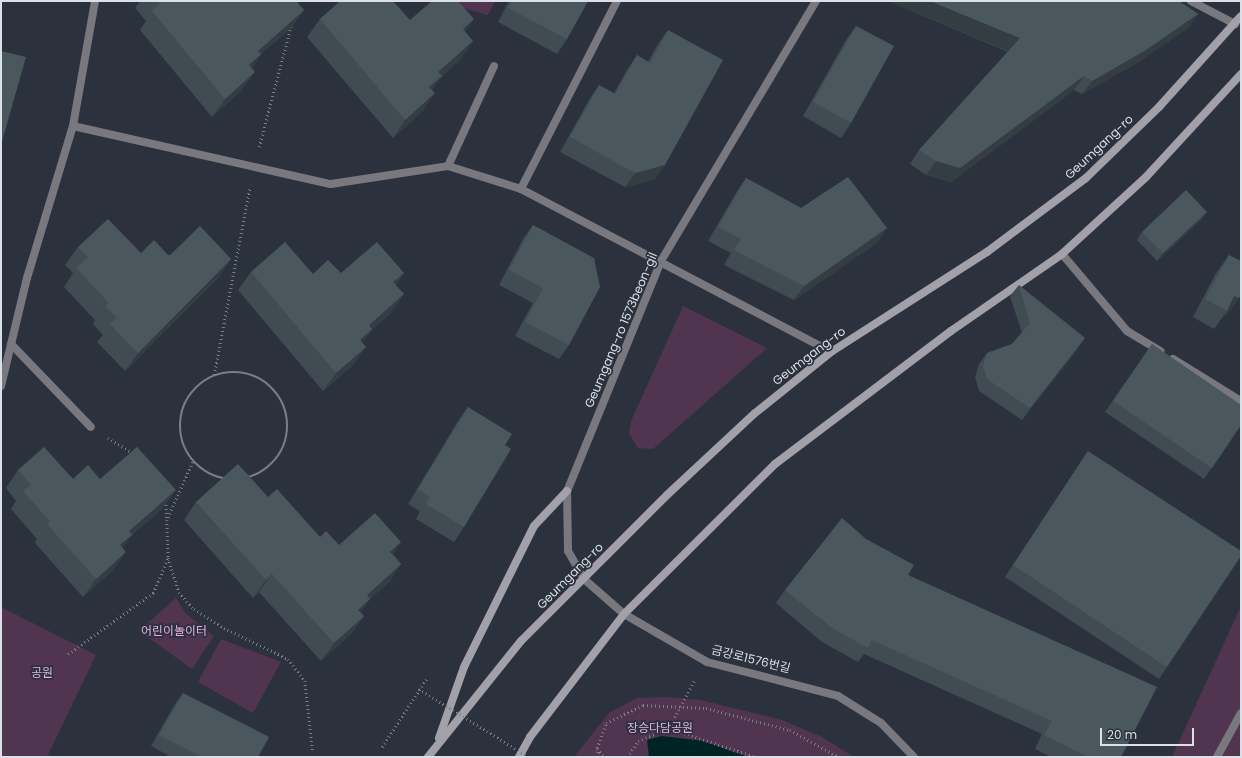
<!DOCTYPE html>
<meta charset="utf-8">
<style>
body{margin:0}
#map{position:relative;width:1242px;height:758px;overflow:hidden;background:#2c323d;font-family:Poppins,"Noto Sans KR",sans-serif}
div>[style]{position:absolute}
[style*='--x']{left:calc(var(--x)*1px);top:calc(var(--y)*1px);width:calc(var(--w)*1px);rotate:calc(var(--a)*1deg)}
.green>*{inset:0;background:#513450}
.water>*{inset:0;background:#002423}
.path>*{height:2.5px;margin-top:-1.25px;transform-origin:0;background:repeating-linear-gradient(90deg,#797e87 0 1px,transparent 0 4px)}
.path>.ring{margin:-1.25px;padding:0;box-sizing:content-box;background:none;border:2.5px solid #797e87;border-radius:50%}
.service>*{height:8px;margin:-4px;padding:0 4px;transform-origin:4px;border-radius:4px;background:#79787e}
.minor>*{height:8px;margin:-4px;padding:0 4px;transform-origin:4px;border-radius:4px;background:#79787e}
.secondary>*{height:8px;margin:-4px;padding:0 4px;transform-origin:4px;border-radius:4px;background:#a2a0a9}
.path-bridge>*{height:2.5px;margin-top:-1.25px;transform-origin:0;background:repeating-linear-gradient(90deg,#797e87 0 1px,transparent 0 4px)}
.wall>*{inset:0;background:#404c51}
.shaded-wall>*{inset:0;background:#343e42}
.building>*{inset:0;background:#4a585e}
span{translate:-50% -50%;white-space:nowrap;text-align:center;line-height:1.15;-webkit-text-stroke:3.5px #2c323d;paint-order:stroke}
.street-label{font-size:12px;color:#dbdfe6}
.park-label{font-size:12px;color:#e7aee4}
.frame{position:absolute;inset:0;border:2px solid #dbdfe6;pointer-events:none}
.scale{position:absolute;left:1100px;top:728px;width:94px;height:18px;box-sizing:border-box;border:2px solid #dbdfe6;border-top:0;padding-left:5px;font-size:12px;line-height:14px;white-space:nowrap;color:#dbdfe6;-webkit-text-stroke:3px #2c323d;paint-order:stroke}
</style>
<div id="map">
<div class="green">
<i style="clip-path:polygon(438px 1px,495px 1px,488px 15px)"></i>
<i style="clip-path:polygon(683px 306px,767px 348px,653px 449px,638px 448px,629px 434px,631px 421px)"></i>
<i style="clip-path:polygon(176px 598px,185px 613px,214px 636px,192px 669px,139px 631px)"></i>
<i style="clip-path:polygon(1241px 606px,1241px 757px,1172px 757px)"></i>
<i style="clip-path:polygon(1px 607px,96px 655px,47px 757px,1px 757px)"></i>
<i style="clip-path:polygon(221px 639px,281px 662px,253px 713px,198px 682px)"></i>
<i style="clip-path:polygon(669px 697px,700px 700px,782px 720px,822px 737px,854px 757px,574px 757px,609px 713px,637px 698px)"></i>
</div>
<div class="water">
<i style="clip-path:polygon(662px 736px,703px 741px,748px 757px,649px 757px,647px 740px)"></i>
</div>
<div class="path">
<i style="--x:259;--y:147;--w:125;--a:-75.2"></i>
<i class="ring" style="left:180px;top:372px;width:105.5px;height:105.5px"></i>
<i style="--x:214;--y:375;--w:191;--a:-79.2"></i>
<i style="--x:108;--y:438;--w:29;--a:31"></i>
<i style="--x:193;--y:462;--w:64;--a:114.1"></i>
<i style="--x:167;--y:520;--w:38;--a:88"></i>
<i style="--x:168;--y:558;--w:36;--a:72"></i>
<i style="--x:179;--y:592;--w:23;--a:49"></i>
<i style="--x:194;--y:609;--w:36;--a:32"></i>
<i style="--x:224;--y:628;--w:71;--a:25.8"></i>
<i style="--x:288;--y:659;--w:28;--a:52"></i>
<i style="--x:305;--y:681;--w:72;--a:83.7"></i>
<i style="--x:166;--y:501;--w:19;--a:87"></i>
<i style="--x:68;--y:654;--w:105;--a:-35.7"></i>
<i style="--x:153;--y:593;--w:38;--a:-67"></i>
<i style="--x:669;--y:728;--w:55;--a:-62"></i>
<i style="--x:382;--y:747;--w:82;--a:-56.9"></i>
<i style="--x:597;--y:749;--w:11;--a:45"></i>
<i style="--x:598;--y:757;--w:9;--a:-96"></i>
<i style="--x:597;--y:748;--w:27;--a:-70"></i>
<i style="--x:606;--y:723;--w:41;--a:-25.9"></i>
<i style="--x:643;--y:705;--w:63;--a:2.7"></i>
<i style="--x:706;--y:708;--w:87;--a:14.7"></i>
<i style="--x:790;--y:730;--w:56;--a:28.9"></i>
<i style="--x:627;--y:757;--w:19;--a:-55"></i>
<i style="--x:638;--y:741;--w:34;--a:-23"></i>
<i style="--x:669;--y:728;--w:92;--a:18.4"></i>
</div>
<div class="service">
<i style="--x:73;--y:126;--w:264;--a:12.7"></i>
<i style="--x:331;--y:184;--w:118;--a:-8.7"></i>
<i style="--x:448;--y:166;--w:77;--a:17.5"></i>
<i style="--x:448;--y:166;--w:110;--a:-65.3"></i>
<i style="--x:1062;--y:254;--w:101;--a:49.8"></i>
<i style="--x:1127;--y:331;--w:39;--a:31"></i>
<i style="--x:11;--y:344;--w:115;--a:46.1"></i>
<i style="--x:1173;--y:359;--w:80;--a:31.7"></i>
<i style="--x:1;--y:386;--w:111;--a:-76.5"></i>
<i style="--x:27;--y:278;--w:159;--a:-73.2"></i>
<i style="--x:73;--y:126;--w:127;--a:-80"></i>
<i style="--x:1217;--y:757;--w:50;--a:-61.4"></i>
</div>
<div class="minor">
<i style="--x:617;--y:1;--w:211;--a:117.1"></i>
<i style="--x:521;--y:189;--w:350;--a:27.7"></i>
<i style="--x:816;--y:1;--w:303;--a:120.8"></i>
<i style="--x:661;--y:261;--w:248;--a:112.2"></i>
<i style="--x:567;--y:491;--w:60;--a:89"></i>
<i style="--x:568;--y:551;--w:32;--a:60"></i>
<i style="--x:584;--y:579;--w:53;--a:41.2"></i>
<i style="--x:624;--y:614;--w:96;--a:30"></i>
<i style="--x:707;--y:662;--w:135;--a:14.5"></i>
<i style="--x:838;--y:696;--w:51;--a:32.1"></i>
<i style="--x:881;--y:723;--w:47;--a:45.9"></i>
<i style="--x:1191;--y:1;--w:50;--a:27.6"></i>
</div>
<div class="secondary">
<i style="--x:439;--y:738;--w:75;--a:-70.6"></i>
<i style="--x:464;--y:667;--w:157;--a:-63.6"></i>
<i style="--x:534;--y:526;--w:48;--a:-46.7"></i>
<i style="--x:428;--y:757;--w:149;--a:-51.3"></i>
<i style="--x:521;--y:641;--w:206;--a:-45"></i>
<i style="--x:667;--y:495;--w:119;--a:-43"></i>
<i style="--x:754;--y:414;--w:99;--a:-38.8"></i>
<i style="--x:831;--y:352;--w:185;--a:-32.7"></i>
<i style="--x:987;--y:252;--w:124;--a:-36.8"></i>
<i style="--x:1086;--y:178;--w:102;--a:-44.2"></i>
<i style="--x:1159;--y:107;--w:122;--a:-48"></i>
<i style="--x:519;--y:757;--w:23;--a:-61"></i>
<i style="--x:530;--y:737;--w:155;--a:-52.6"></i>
<i style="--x:624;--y:614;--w:213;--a:-44.8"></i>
<i style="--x:775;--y:464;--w:221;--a:-37.1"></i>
<i style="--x:951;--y:331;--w:135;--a:-34.7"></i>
<i style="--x:1062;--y:254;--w:114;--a:-42.5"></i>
<i style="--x:1146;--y:177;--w:140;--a:-47.3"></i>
</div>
<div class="path-bridge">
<i style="--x:419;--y:689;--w:129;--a:31.7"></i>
</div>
<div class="wall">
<i style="clip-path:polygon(140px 1px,296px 1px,304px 10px,291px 28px,261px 54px,252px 68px,242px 90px,212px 117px,140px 30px,146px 21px,135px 8px)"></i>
<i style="clip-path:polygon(509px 1px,588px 1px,567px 39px,557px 54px,498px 22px)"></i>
<i style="clip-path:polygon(888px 1px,1179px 1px,1198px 14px,1188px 28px,1137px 63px,1082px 94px,1074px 90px,951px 182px,926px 175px,910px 164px,919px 150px,1008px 52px)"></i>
<i style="clip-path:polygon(320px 19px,410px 20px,465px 31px,461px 59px,442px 76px,432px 90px,423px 111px,393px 138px,307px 37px)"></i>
<i style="clip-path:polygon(856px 26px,851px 123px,841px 138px,803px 116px,846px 40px)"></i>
<i style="clip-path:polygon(668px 30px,655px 179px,625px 187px,560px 152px,589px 100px,599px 85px,614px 93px,627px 70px,637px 55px,648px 62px,658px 44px)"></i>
<i style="clip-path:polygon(746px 178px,801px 208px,887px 228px,877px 243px,794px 300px,724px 265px,731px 253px,708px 241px,736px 193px)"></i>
<i style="clip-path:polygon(1207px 212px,1201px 220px,1157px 261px,1137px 240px,1142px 232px)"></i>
<i style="clip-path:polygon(533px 225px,569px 345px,559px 359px,515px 336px,533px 303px,499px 285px,523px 239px)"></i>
<i style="clip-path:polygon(78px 247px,141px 253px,231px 259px,218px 278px,125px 371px,97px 342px,103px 335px,93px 324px,95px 320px,64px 287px,73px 273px,65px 265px)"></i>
<i style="clip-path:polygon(1229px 255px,1239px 298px,1226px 316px,1224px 315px,1214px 329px,1193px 317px,1216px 273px)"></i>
<i style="clip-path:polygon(251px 272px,313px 274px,404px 273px,396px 285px,392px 312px,372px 330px,362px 343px,366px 347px,353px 365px,323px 391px,238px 290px)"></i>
<i style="clip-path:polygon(1019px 285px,1077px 350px,1022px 420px,979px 391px,975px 377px,979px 364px,987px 353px,1012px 344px,1022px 333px,1010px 296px)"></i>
<i style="clip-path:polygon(1152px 344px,1241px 425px,1204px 479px,1105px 412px)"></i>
<i style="clip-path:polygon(468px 407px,505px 445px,464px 527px,454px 542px,416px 519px,420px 511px,408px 504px,458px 421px)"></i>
<i style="clip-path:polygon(1088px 451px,1167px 667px,1159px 679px,1005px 577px)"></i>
<i style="clip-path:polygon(18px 470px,73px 479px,100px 479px,163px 508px,132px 535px,122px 548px,113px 570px,83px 597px,35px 543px,37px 539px,11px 509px,16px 501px,6px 488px)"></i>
<i style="clip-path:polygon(268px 497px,320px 537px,339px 545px,393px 554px,401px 564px,389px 582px,369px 600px,360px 612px,364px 616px,351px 634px,321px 661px,259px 592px,253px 598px,184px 520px,196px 502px)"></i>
<i style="clip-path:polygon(908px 575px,1121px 757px,1051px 757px,1035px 749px,1042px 734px,864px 654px,858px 662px,822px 642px,776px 603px,785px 590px)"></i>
<i style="clip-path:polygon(183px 693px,258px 757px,171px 757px,151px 746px,175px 704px)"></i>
</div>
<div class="shaded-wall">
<i style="clip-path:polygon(888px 1px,930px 1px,1020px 38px,1010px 52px)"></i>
<i style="clip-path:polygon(304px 10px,291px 28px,261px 54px,249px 73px,236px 84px,258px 51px)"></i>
<i style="clip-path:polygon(1198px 14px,1188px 28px,1137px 63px,1082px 94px,1092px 81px)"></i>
<i style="clip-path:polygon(474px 19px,461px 37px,463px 29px)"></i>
<i style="clip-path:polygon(473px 41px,461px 59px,437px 80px,442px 76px,429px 94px,417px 105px,438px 72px)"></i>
<i style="clip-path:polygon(255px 72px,242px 90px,212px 117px,225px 99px)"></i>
<i style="clip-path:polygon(1084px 76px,1074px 90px,951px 182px,926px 175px,936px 161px)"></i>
<i style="clip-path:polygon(435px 93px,423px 111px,393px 138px,405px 120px)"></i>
<i style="clip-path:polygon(665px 165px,655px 179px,625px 187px,635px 173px)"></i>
<i style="clip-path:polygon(1207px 212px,1201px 220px,1157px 261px,1163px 253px)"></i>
<i style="clip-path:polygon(887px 228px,877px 243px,794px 300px,804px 286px)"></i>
<i style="clip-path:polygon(231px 259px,218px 278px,125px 371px,138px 353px)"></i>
<i style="clip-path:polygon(404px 273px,392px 291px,393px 282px)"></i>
<i style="clip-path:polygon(404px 294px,392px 312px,372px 330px,359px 347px,347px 358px,369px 325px)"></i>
<i style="clip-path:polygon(1234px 296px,1239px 298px,1226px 316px,1224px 315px,1227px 311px)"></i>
<i style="clip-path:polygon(1085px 338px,1077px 350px,1022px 420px,1030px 408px)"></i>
<i style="clip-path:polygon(366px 347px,353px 365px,323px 391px,336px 373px)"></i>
<i style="clip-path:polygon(176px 490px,163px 508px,132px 535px,119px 553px,107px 564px,129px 531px)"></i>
<i style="clip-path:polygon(401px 542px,389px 560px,390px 552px)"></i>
<i style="clip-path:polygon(126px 552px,113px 570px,83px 597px,96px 579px)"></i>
<i style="clip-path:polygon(401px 564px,389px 582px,369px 600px,357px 617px,345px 628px,367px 595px)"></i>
<i style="clip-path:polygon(272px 574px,259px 592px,253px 598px,266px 580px)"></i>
<i style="clip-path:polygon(364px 616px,351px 634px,321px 661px,334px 643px)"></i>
</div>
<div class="building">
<i style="clip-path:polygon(157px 1px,296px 1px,304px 10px,258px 51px,261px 54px,249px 65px,255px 72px,225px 99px,152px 11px,160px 4px)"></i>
<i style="clip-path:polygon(340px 1px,393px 1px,410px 20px,432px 1px,458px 1px,474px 19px,463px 29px,473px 41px,438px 72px,442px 76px,429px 87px,435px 93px,405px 120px,320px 19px)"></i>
<i style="clip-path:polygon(512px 1px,588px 1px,567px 39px,508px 8px)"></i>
<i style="clip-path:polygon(930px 1px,1179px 1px,1198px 14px,1146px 50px,1092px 81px,1084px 76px,960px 168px,936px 161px,919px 150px,1020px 38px)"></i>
<i style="clip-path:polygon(856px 26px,894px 46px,851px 123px,813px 102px)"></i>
<i style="clip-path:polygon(668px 30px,723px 60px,665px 165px,635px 173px,570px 137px,599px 85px,615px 94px,637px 55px,650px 63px)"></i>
<i style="clip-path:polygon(1px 51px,26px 57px,1px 145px)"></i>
<i style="clip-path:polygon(848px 177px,887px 228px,804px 286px,734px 250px,741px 239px,718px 227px,746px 178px,801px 208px)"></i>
<i style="clip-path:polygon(1186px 190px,1207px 212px,1163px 253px,1142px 232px)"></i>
<i style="clip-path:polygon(108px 219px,141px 253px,154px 240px,169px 256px,200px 226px,231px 259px,138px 353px,110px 324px,117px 318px,105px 306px,109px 303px,76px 268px,88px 257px,78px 247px)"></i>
<i style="clip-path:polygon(533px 225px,594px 258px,600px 287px,569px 345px,525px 322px,543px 288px,509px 270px)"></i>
<i style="clip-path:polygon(285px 242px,313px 274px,328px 260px,341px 273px,377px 242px,404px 273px,393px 282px,404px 294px,369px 325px,372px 329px,360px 340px,366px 347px,336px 373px,251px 272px)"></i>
<i style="clip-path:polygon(1229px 255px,1241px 261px,1241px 295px,1239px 298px,1234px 296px,1227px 311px,1205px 299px)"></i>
<i style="clip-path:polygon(1019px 285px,1085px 338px,1030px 408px,987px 379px,983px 366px,987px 353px,1012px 344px,1030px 323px)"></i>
<i style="clip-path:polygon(1152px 344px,1241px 405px,1241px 425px,1212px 468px,1113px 401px)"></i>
<i style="clip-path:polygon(468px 407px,512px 434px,505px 445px,511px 449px,464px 527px,426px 504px,430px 497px,418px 489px)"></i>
<i style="clip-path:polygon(44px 447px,73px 479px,88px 465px,100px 479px,137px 447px,176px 490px,129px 531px,132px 535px,120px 545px,126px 552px,96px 579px,47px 524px,50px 522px,23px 491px,31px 485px,18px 470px)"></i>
<i style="clip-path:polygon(1088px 451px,1241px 551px,1241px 556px,1167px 667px,1013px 565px)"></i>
<i style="clip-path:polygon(238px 464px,268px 497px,277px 489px,320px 537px,326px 531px,339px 545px,375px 513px,401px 542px,390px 552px,401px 564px,367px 595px,370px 599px,358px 610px,364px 616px,334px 643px,272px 574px,266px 580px,196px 502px)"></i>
<i style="clip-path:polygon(842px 518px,866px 539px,914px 565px,908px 575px,1157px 687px,1121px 757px,1088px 757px,1044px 735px,1052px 721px,872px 640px,868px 648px,832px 628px,785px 590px)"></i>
<i style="clip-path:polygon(183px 693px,269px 737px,258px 757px,202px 757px,159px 735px)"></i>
</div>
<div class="street-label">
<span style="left:1099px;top:147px;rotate:-43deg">Geumgang-ro</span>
<span style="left:621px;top:330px;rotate:-67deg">Geumgang-ro 1573beon-gil</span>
<span style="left:809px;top:356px;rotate:-37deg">Geumgang-ro</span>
<span style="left:570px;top:576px;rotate:-45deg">Geumgang-ro</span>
<span style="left:751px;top:659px;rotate:14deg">금강로1576번길</span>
</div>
<div class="park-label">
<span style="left:174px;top:631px">어린이놀이터</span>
<span style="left:42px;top:673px">공원</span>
<span style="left:660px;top:728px">장승다담공원</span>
</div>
<div class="frame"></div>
<div class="scale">20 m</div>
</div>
